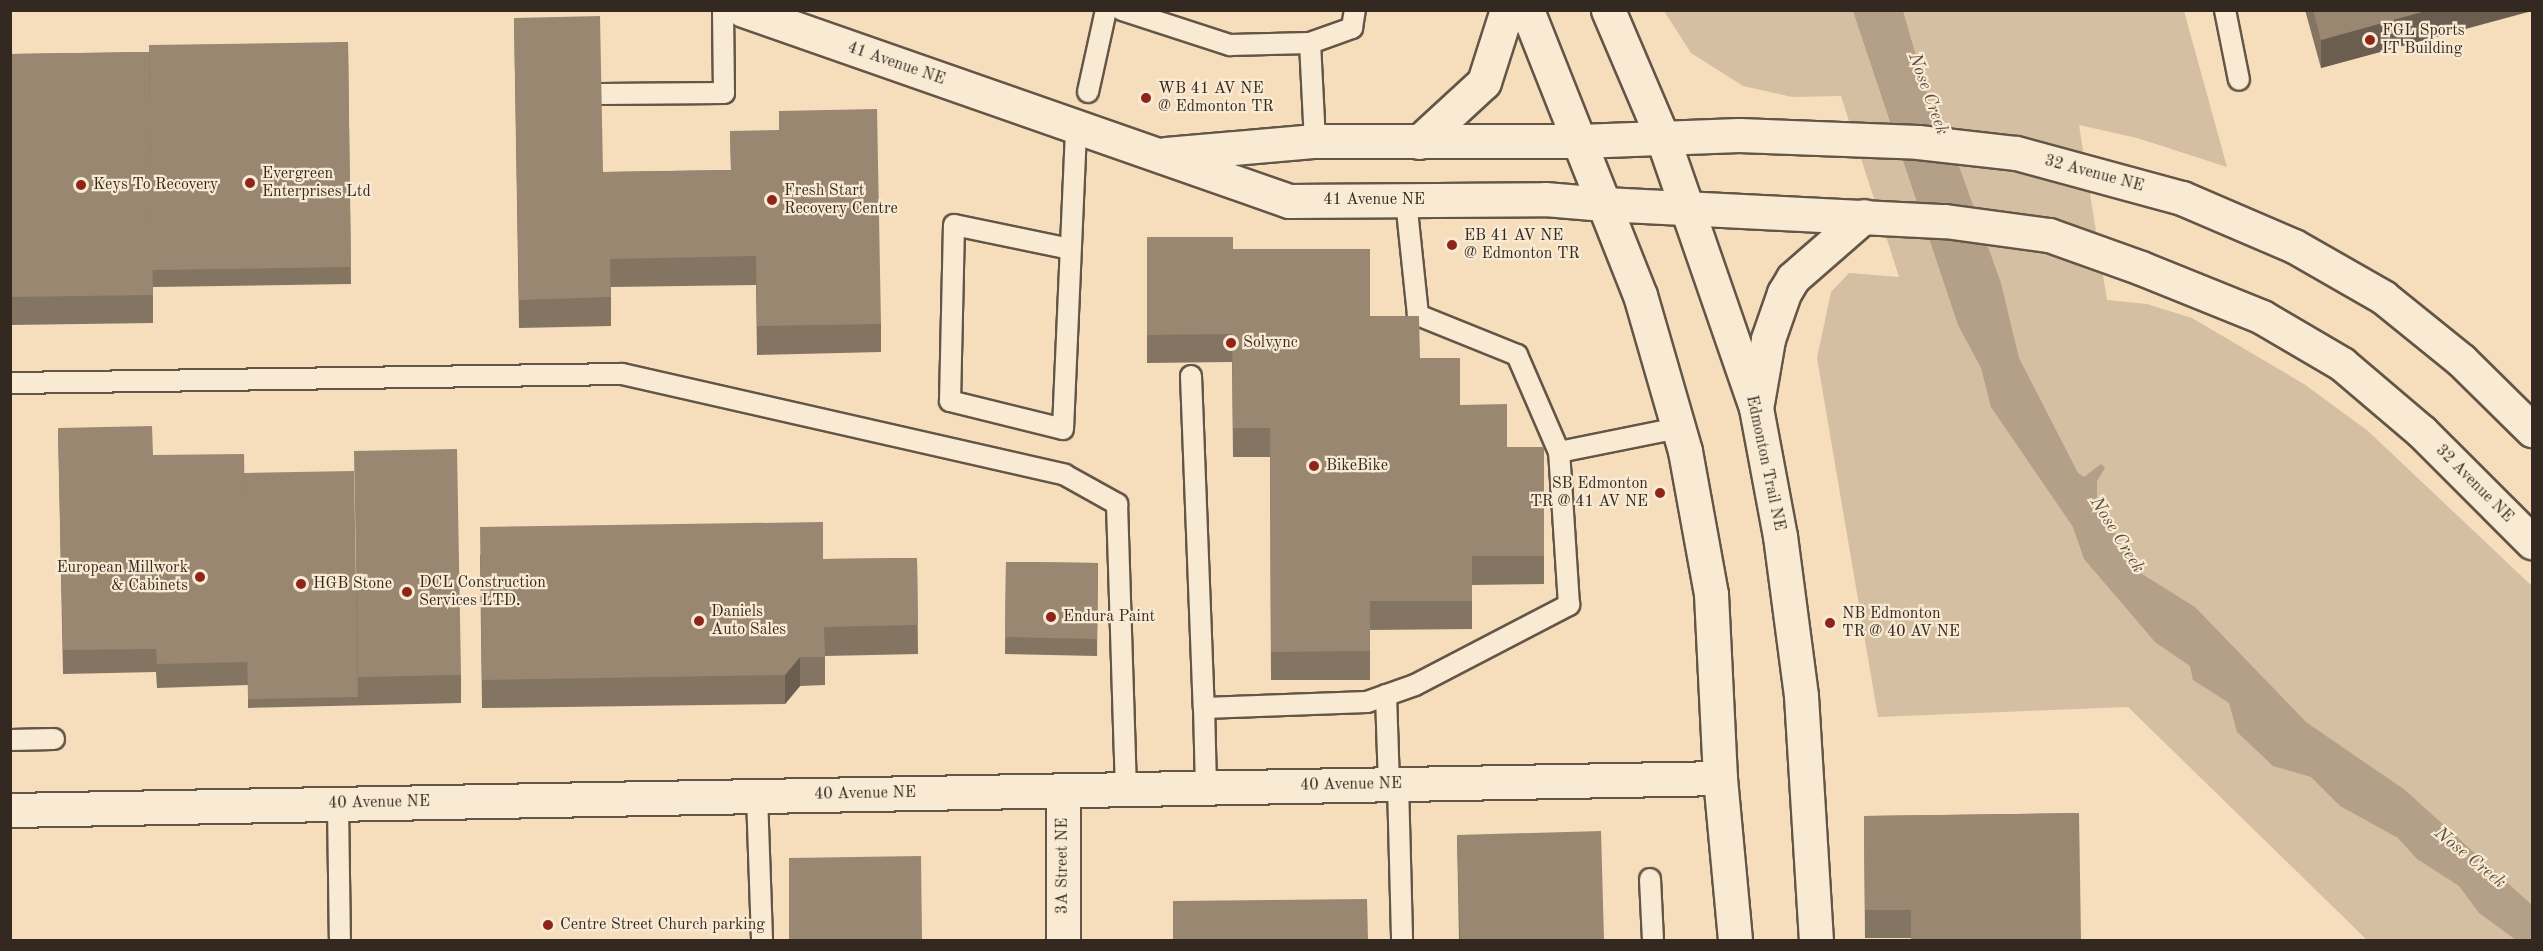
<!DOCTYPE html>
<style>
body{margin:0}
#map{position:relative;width:2543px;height:951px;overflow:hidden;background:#f6debd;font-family:"Old Standard TT",serif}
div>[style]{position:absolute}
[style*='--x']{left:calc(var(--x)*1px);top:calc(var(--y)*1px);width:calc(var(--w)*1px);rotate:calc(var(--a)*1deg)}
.green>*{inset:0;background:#d5bfa2}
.water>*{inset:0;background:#b4a088}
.roads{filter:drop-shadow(2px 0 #645647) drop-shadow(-2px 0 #645647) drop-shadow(0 2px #645647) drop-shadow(0 -2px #645647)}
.service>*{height:20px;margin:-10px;padding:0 10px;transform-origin:10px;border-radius:10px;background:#f9ead4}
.minor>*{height:33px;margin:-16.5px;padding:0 16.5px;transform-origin:16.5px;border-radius:16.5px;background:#f9ead4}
.tertiary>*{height:33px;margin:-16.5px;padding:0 16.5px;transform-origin:16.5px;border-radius:16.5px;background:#f9ead4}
.secondary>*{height:33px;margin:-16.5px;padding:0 16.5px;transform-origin:16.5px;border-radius:16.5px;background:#f9ead4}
.wall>*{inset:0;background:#847462}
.shaded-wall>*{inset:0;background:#6b5e50}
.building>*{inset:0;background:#998772}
.dots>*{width:16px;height:16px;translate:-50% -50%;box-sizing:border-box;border:3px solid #f9ead4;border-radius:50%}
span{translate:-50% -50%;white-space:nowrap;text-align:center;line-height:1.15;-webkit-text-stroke:4.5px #f9ead4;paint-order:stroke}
.poi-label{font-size:16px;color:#342920}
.left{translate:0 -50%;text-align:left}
.right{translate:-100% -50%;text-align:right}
.street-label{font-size:16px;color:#342920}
.water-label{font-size:18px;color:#5a4d3f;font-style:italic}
.frame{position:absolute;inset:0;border:12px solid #342920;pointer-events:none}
</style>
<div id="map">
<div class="green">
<i style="clip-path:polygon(1664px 11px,2184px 11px,2227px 167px,2137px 138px,2079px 125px,2107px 300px,2147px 304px,2192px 318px,2304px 384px,2368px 431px,2532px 586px,2532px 940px,2367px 940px,2128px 707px,1878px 717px,1817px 358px,1831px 292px,1849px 273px,1899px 277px,1841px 96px,1792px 97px,1743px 86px,1691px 53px)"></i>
</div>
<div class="water">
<i style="clip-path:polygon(1853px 11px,1903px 11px,1928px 97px,1951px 144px,2001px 283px,2019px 358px,2078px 473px,2084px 477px,2101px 464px,2105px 468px,2097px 481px,2097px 504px,2142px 574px,2195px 607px,2306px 722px,2405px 790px,2532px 905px,2532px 940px,2516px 940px,2479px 913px,2459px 886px,2417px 859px,2398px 838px,2340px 806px,2311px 777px,2273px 766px,2237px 732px,2229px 703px,2193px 680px,2190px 666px,2155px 642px,2084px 559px,2073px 527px,1991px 407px,1981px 368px,1958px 325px)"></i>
</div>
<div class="roads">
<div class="service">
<i style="--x:1122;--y:10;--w:114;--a:18"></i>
<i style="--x:1230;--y:45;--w:80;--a:-1.4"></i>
<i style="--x:1310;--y:43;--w:45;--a:-19.7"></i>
<i style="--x:1352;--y:28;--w:18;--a:-81"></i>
<i style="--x:2225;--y:10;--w:71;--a:78.7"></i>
<i style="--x:1310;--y:43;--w:98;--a:87.1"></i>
<i style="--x:1088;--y:92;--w:84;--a:-77.6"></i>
<i style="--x:601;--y:94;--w:123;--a:-0.5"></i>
<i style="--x:724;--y:93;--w:83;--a:-90.7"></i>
<i style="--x:1070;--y:249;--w:118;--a:-168.3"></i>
<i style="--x:954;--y:225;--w:176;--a:91.3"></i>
<i style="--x:950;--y:401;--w:116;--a:13.9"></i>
<i style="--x:1063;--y:429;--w:301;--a:-87.5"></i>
<i style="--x:1191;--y:376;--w:332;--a:87.8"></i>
<i style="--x:10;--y:383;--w:612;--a:-0.84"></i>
<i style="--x:622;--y:374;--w:454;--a:12.8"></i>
<i style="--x:1065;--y:475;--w:60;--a:29.1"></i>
<i style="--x:1117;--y:504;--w:286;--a:88.2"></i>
<i style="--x:1559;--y:452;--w:121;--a:-11.4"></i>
<i style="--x:1386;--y:695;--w:89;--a:88.1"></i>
<i style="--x:10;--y:740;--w:44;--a:-1.3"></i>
<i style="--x:1398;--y:784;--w:156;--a:88.5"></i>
<i style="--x:1206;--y:788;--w:80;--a:-91.4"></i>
<i style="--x:1204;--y:708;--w:163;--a:-2.1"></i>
<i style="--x:1367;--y:702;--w:51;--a:-19.5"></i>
<i style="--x:1415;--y:685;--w:174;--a:-27.5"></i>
<i style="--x:1569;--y:605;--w:153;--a:-93.7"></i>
<i style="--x:1559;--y:452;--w:106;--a:-113.4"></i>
<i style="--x:1517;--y:355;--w:107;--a:-158"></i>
<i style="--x:1418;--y:315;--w:115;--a:-96"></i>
<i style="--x:757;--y:796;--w:144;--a:88"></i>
<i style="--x:338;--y:804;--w:136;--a:89.2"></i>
<i style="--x:1650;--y:879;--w:61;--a:87.2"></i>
</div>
<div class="minor">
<i style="--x:10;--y:810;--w:1710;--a:-1.07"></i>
<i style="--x:1063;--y:940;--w:149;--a:-90"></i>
</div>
<div class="tertiary">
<i style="--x:743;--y:10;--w:578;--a:19.28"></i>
<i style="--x:1289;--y:201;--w:256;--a:-0.4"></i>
<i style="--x:1545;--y:199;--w:59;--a:4.8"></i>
<i style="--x:1166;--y:154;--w:150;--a:-5"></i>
<i style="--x:1315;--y:141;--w:265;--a:0"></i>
</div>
<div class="secondary">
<i style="--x:1527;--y:10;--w:307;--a:68.4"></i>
<i style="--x:1640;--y:295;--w:162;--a:73.9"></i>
<i style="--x:1685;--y:451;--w:145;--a:79.7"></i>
<i style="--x:1711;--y:594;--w:184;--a:87.2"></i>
<i style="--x:1720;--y:778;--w:163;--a:84.7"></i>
<i style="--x:1608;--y:10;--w:140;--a:66.9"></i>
<i style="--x:1663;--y:139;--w:285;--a:70.9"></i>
<i style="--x:1756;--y:408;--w:130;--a:79.4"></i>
<i style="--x:1780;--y:536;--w:161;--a:82.5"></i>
<i style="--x:1801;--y:696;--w:244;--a:86.5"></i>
<i style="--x:1580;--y:141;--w:159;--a:-2.2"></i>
<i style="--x:1739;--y:135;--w:179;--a:2.2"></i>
<i style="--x:1918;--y:142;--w:99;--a:6.4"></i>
<i style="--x:2016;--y:153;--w:172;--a:15.2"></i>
<i style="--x:2182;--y:198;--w:122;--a:23.2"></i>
<i style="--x:2294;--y:246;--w:103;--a:29.8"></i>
<i style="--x:2383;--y:297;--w:100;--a:38.9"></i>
<i style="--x:2461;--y:360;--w:100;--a:44.6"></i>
<i style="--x:1419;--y:142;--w:88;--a:-42.7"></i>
<i style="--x:1484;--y:82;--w:76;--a:-72.3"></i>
<i style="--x:1604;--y:204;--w:341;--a:2.9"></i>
<i style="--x:1945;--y:221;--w:105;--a:7.7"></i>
<i style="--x:2049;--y:235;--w:98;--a:19.7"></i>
<i style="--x:2141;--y:268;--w:131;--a:22"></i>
<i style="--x:2262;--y:317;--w:93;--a:30.4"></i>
<i style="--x:2342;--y:364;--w:105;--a:40.4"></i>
<i style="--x:2422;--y:432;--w:156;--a:45"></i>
<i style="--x:1757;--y:403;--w:65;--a:-80.2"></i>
<i style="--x:1768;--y:339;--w:49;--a:-70.8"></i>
<i style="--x:1784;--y:293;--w:17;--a:-59"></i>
<i style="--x:1793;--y:278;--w:94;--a:-41.1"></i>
</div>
</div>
<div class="wall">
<i style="clip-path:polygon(2305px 10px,2532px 10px,2321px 68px)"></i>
<i style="clip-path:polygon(514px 18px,603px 172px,731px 170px,730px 131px,881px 324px,881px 352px,757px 355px,756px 285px,611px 287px,611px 326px,519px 328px)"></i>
<i style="clip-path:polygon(348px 42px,351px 284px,153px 287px,153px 323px,10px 325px,10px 54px,149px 52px)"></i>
<i style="clip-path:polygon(1147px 237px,1233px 249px,1370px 316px,1420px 358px,1460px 405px,1507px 447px,1544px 447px,1544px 584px,1472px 585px,1472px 629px,1370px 630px,1370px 680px,1271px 680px,1270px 457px,1233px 457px,1232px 362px,1147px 363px)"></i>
<i style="clip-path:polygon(58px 428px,153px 455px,244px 473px,461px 675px,461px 703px,248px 708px,248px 669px,248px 685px,157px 688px,156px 672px,63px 674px)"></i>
<i style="clip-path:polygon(480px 555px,823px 559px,917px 558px,918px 654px,825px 656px,825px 685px,800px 686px,785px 704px,482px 708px)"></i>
<i style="clip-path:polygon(1006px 562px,1098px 563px,1097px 656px,1005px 654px)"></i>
<i style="clip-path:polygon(2079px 813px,1911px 938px,1865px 938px,1864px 816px)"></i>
<i style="clip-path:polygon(1457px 835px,1604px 940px,1459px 940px)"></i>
</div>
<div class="shaded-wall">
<i style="clip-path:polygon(2429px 10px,2532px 11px,2321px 68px,2321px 40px)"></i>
<i style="clip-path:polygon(800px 657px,800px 686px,785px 704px,785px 675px)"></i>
</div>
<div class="building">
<i style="clip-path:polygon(2313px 10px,2429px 10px,2321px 40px)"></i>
<i style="clip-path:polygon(600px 16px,603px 172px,731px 170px,730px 131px,779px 130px,779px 111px,877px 109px,881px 324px,757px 326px,756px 256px,610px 259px,611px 297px,519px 300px,514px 18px)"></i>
<i style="clip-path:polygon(348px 42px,351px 267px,152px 270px,149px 45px)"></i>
<i style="clip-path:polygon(149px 52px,153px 295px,10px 297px,10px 54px)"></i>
<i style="clip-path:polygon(1147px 237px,1233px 237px,1233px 249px,1370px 249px,1370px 316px,1419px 316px,1420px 358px,1460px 358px,1460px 405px,1507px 404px,1507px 447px,1544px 447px,1544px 556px,1472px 556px,1472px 601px,1370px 601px,1370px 651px,1271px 652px,1270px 428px,1233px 428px,1232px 334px,1147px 335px)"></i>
<i style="clip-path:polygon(152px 426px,153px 455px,244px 454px,248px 662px,157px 664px,156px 649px,63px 650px,58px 428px)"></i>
<i style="clip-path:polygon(457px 449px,461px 675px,358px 677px,354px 451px)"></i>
<i style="clip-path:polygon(354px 471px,358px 697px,248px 699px,244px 473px)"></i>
<i style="clip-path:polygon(823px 522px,823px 559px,917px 558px,918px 625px,824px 627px,825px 657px,800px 657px,785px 675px,482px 680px,480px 527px)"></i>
<i style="clip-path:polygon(1006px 562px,1098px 563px,1097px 639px,1005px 637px)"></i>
<i style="clip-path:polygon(2079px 813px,2081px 940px,1911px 940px,1911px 910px,1865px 910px,1864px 816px)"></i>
<i style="clip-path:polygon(1601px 831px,1604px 940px,1460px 940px,1457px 835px)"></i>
<i style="clip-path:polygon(921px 856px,922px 940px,789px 940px,789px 858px)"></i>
<i style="clip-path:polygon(1367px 899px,1368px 940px,1173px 940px,1173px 901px)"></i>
</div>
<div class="dots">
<i style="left:2370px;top:40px;background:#8f2418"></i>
<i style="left:1146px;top:98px;background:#8f2418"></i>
<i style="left:250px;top:183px;background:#8f2418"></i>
<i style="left:81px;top:185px;background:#8f2418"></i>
<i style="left:772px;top:200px;background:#8f2418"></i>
<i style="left:1452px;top:245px;background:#8f2418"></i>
<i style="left:1231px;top:343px;background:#8f2418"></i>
<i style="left:1314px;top:466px;background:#8f2418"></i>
<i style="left:1660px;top:493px;background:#8f2418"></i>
<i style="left:200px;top:577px;background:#8f2418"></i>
<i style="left:301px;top:584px;background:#8f2418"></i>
<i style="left:407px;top:592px;background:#8f2418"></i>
<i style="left:1051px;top:617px;background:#8f2418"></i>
<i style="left:699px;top:621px;background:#8f2418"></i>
<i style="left:1830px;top:623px;background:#8f2418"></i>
<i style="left:548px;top:925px;background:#8f2418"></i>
</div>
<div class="poi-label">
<span class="left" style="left:2382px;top:40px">FGL Sports<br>IT Building</span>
<span class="left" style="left:1158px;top:98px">WB 41 AV NE<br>@ Edmonton TR</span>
<span class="left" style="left:262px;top:183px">Evergreen<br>Enterprises Ltd</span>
<span class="left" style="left:93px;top:185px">Keys To Recovery</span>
<span class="left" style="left:784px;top:200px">Fresh Start<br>Recovery Centre</span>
<span class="left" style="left:1464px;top:245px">EB 41 AV NE<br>@ Edmonton TR</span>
<span class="left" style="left:1243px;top:343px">Solvync</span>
<span class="left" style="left:1326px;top:466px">BikeBike</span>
<span class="right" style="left:1648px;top:493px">SB Edmonton<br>TR @ 41 AV NE</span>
<span class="right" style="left:188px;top:577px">European Millwork<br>&amp; Cabinets</span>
<span class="left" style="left:419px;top:592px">DCL Construction<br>Services LTD.</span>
<span class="left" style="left:313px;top:584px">HGB Stone</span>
<span class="left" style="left:711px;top:621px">Daniels<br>Auto Sales</span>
<span class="left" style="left:1842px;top:623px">NB Edmonton<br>TR @ 40 AV NE</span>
<span class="left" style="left:1063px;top:617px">Endura Paint</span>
<span class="left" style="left:560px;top:925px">Centre Street Church parking</span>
</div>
<div class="street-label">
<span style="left:896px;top:64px;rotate:19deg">41 Avenue NE</span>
<span style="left:2094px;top:174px;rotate:15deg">32 Avenue NE</span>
<span style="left:1374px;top:200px">41 Avenue NE</span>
<span style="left:1765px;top:463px;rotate:78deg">Edmonton Trail NE</span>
<span style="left:2474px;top:484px;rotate:45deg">32 Avenue NE</span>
<span style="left:1351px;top:785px;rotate:-1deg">40 Avenue NE</span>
<span style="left:865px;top:794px;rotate:-1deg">40 Avenue NE</span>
<span style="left:379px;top:803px;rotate:-1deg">40 Avenue NE</span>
<span style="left:1063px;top:866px;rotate:-90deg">3A Street NE</span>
</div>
<div class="water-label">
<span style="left:1928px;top:94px;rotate:70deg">Nose Creek</span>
<span style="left:2117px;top:535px;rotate:58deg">Nose Creek</span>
<span style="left:2470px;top:858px;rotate:39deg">Nose Creek</span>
</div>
<div class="frame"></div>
</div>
